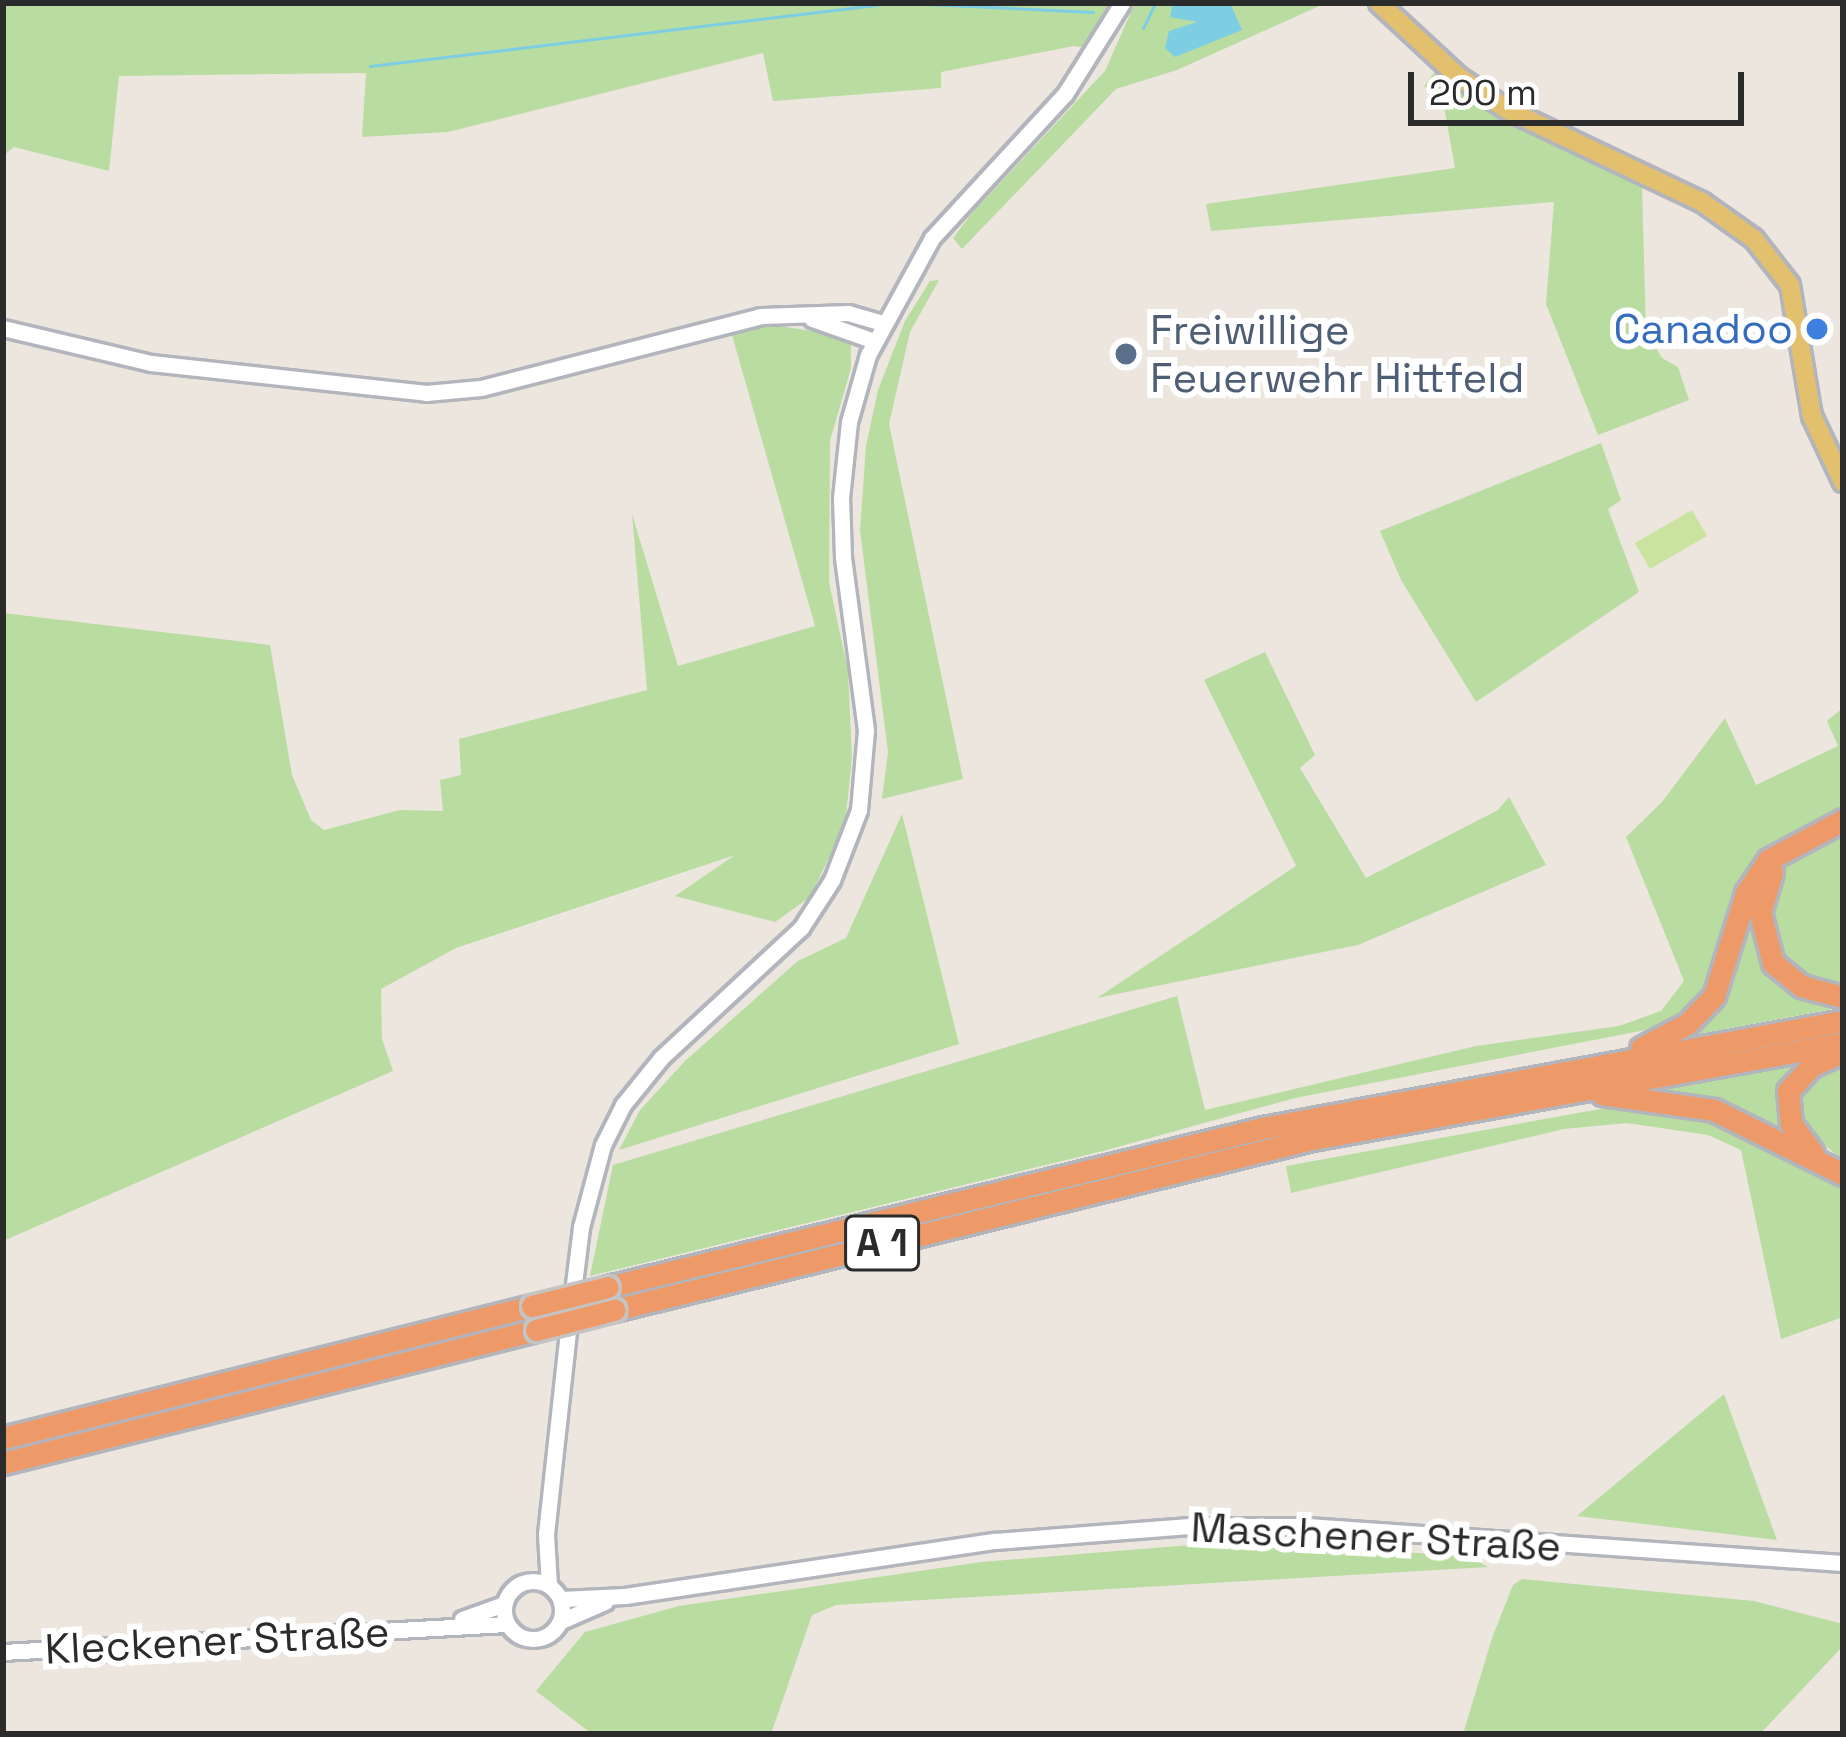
<!DOCTYPE html>
<meta charset="utf-8">
<style>
body{margin:0}
#map{position:relative;width:1846px;height:1737px;overflow:hidden;background:#ece6df;font-family:"Space Grotesk",sans-serif}
div>[style]{position:absolute}
[style*='--x']{left:calc(var(--x)*1px);top:calc(var(--y)*1px);width:calc(var(--w)*1px);rotate:calc(var(--a)*1deg)}
.green>*{inset:0;background:#b9dca1}
.pitch>*{inset:0;background:#cae39e}
.water>*{inset:0;background:#7dcee3}
.stream>*{height:3px;margin:-1.5px;padding:0 1.5px;transform-origin:1.5px;border-radius:1.5px;background:#7dcee3}
.roads{filter:drop-shadow(3px 0 #b3b5bd) drop-shadow(-3px 0 #b3b5bd) drop-shadow(0 3px #b3b5bd) drop-shadow(0 -3px #b3b5bd)}
.minor>*{height:15px;margin:-7.5px;padding:0 7.5px;transform-origin:7.5px;border-radius:7.5px;background:#fff}
.minor>.ring{margin:-7.5px;padding:0;box-sizing:content-box;background:none;border:15px solid #fff;border-radius:50%}
.major>*{height:18px;margin:-9px;padding:0 9px;transform-origin:9px;border-radius:9px;background:#e3c06d}
.highway>*{height:21px;margin:-10.5px;padding:0 10.5px;transform-origin:10.5px;border-radius:10.5px;background:#ee9a68}
.bridges{filter:drop-shadow(3px 0 #c4c4c4) drop-shadow(-3px 0 #c4c4c4) drop-shadow(0 3px #c4c4c4) drop-shadow(0 -3px #c4c4c4)}
.highway-bridge>*{height:21px;margin:-10.5px;padding:0 10.5px;transform-origin:10.5px;border-radius:10.5px;background:#ee9a68}
.dots>*{width:33px;height:33px;translate:-50% -50%;box-sizing:border-box;border:6px solid #fff;border-radius:50%}
span{translate:-50% -50%;white-space:nowrap;text-align:center;line-height:1.15;-webkit-text-stroke:12px #fff;paint-order:stroke}
.shield-label span{padding:3px 9px;background:#fff;border:3px solid;border-radius:9px;-webkit-text-stroke-width:0}
.shield-label{font-size:39px;color:#2b2b2b;font-weight:700}
.shop-label{font-size:42px;color:#366cbe}
.right{translate:-100% -50%;text-align:right}
.service-label{font-size:42px;color:#4e5e75}
.left{translate:0 -50%;text-align:left}
.street-label{font-size:42px;color:#2b2b2b}
.frame{position:absolute;inset:0;border:6px solid #2b2b2b;pointer-events:none}
.scale{position:absolute;left:1408px;top:72px;width:336px;height:54px;box-sizing:border-box;border:6px solid #2b2b2b;border-top:0;padding-left:15px;font-size:36px;line-height:42px;white-space:nowrap;color:#2b2b2b;-webkit-text-stroke:9px #fff;paint-order:stroke}
</style>
<div id="map">
<div class="green">
<i style="clip-path:polygon(3px 3px,1114px 3px,1089px 48px,1074px 46px,941px 72px,941px 88px,773px 101px,763px 53px,448px 132px,362px 137px,366px 73px,119px 76px,109px 171px,14px 147px,3px 156px)"></i>
<i style="clip-path:polygon(1135px 3px,1326px 3px,1177px 70px,1116px 89px,962px 249px,953px 238px,972px 213px,1105px 71px)"></i>
<i style="clip-path:polygon(1437px 69px,1514px 124px,1642px 185px,1646px 332px,1662px 358px,1678px 367px,1689px 400px,1598px 435px,1546px 304px,1554px 202px,1211px 231px,1206px 204px,1455px 168px,1443px 101px,1424px 86px)"></i>
<i style="clip-path:polygon(939px 280px,910px 332px,889px 424px,963px 779px,882px 799px,888px 752px,860px 530px,866px 446px,878px 390px,905px 321px,930px 281px)"></i>
<i style="clip-path:polygon(766px 324px,851px 337px,851px 368px,830px 441px,829px 582px,848px 671px,852px 758px,845px 825px,810px 897px,775px 922px,675px 896px,735px 855px,456px 948px,381px 989px,382px 1039px,393px 1071px,3px 1241px,3px 613px,270px 645px,292px 775px,311px 820px,324px 830px,400px 810px,443px 811px,440px 780px,461px 775px,459px 739px,647px 690px,632px 514px,678px 666px,815px 626px,732px 335px)"></i>
<i style="clip-path:polygon(1601px 443px,1621px 500px,1608px 509px,1639px 592px,1476px 702px,1401px 580px,1380px 531px)"></i>
<i style="clip-path:polygon(1265px 652px,1315px 755px,1300px 768px,1366px 878px,1498px 810px,1509px 797px,1546px 865px,1358px 945px,1097px 998px,1296px 866px,1204px 680px)"></i>
<i style="clip-path:polygon(1843px 708px,1843px 806px,1763px 848px,1728px 909px,1711px 983px,1683px 1014px,1656px 1028px,1295px 1098px,1103px 1151px,590px 1276px,613px 1165px,1177px 996px,1205px 1110px,1476px 1046px,1619px 1026px,1661px 1011px,1684px 981px,1626px 837px,1662px 802px,1725px 718px,1756px 785px,1838px 746px,1827px 721px)"></i>
<i style="clip-path:polygon(902px 814px,959px 1044px,619px 1150px,640px 1110px,685px 1061px,798px 961px,846px 938px)"></i>
<i style="clip-path:polygon(1843px 832px,1843px 988px,1817px 984px,1789px 966px,1777px 946px,1768px 907px,1772px 884px,1786px 864px)"></i>
<i style="clip-path:polygon(1748px 899px,1762px 949px,1843px 1007px,1678px 1038px,1695px 1023px)"></i>
<i style="clip-path:polygon(1843px 1060px,1843px 1160px,1817px 1139px,1797px 1112px,1805px 1081px)"></i>
<i style="clip-path:polygon(1799px 1064px,1797px 1142px,1646px 1091px)"></i>
<i style="clip-path:polygon(1611px 1107px,1698px 1114px,1779px 1148px,1843px 1186px,1843px 1317px,1781px 1339px,1741px 1150px,1708px 1135px,1627px 1123px,1564px 1129px,1291px 1193px,1286px 1166px)"></i>
<i style="clip-path:polygon(1724px 1394px,1777px 1540px,1577px 1516px)"></i>
<i style="clip-path:polygon(1203px 1544px,1466px 1555px,1488px 1567px,836px 1605px,812px 1615px,771px 1734px,592px 1734px,536px 1691px,585px 1632px,679px 1606px,981px 1562px)"></i>
<i style="clip-path:polygon(1522px 1579px,1754px 1601px,1843px 1624px,1843px 1646px,1760px 1734px,1463px 1734px,1492px 1638px,1513px 1585px)"></i>
</div>
<div class="pitch">
<i style="clip-path:polygon(1692px 510px,1707px 536px,1650px 569px,1635px 543px)"></i>
</div>
<div class="water">
<i style="clip-path:polygon(1173px 3px,1230px 3px,1242px 30px,1175px 57px,1165px 48px,1169px 31px,1197px 22px,1170px 17px)"></i>
</div>
<div class="stream">
<i style="--x:904;--y:3;--w:189;--a:2.7"></i>
<i style="--x:1143;--y:28;--w:28;--a:-64"></i>
<i style="--x:370;--y:66;--w:526;--a:-6.88"></i>
</div>
<div class="roads">
<div class="minor">
<i style="--x:812;--y:319;--w:66;--a:19.5"></i>
<i style="--x:3;--y:328;--w:152;--a:13.3"></i>
<i style="--x:151;--y:363;--w:277;--a:6.2"></i>
<i style="--x:426;--y:393;--w:55;--a:-5.2"></i>
<i style="--x:481;--y:388;--w:289;--a:-14.4"></i>
<i style="--x:761;--y:316;--w:87;--a:-2"></i>
<i style="--x:848;--y:313;--w:36;--a:16"></i>
<i class="ring" style="left:504px;top:1581px;width:43px;height:43px"></i>
<i style="--x:549;--y:1585;--w:51;--a:-93.4"></i>
<i style="--x:546;--y:1534;--w:195;--a:-83.8"></i>
<i style="--x:567;--y:1340;--w:114;--a:-82.9"></i>
<i style="--x:581;--y:1227;--w:85;--a:-75"></i>
<i style="--x:603;--y:1145;--w:45;--a:-63.4"></i>
<i style="--x:623;--y:1105;--w:60;--a:-51"></i>
<i style="--x:661;--y:1058;--w:191;--a:-42.9"></i>
<i style="--x:801;--y:928;--w:57;--a:-57.1"></i>
<i style="--x:832;--y:880;--w:75;--a:-68.9"></i>
<i style="--x:859;--y:810;--w:80;--a:-85"></i>
<i style="--x:866;--y:730;--w:175;--a:-97.6"></i>
<i style="--x:843;--y:557;--w:59;--a:-91.9"></i>
<i style="--x:841;--y:498;--w:76;--a:-84"></i>
<i style="--x:849;--y:422;--w:70;--a:-74.2"></i>
<i style="--x:868;--y:355;--w:133;--a:-61.3"></i>
<i style="--x:932;--y:238;--w:196;--a:-47.3"></i>
<i style="--x:1065;--y:94;--w:107;--a:-57.9"></i>
<i style="--x:561;--y:1599;--w:64;--a:-2.7"></i>
<i style="--x:625;--y:1596;--w:374;--a:-8.5"></i>
<i style="--x:995;--y:1541;--w:198;--a:-4.4"></i>
<i style="--x:1192;--y:1526;--w:115;--a:0"></i>
<i style="--x:1307;--y:1526;--w:537;--a:3.95"></i>
<i style="--x:462;--y:1619;--w:45;--a:-19.7"></i>
<i style="--x:561;--y:1621;--w:48;--a:-23.4"></i>
<i style="--x:3;--y:1652;--w:505;--a:-3.18"></i>
</div>
<div class="major">
<i style="--x:1379;--y:3;--w:109;--a:42.8"></i>
<i style="--x:1459;--y:77;--w:59;--a:34"></i>
<i style="--x:1508;--y:110;--w:215;--a:25.4"></i>
<i style="--x:1702;--y:202;--w:64;--a:35.4"></i>
<i style="--x:1754;--y:239;--w:58;--a:52"></i>
<i style="--x:1790;--y:285;--w:133;--a:80.5"></i>
<i style="--x:1812;--y:416;--w:73;--a:64.8"></i>
</div>
<div class="highway">
<i style="--x:1772;--y:872;--w:43;--a:106.3"></i>
<i style="--x:1760;--y:913;--w:52;--a:75.4"></i>
<i style="--x:1773;--y:963;--w:36;--a:39"></i>
<i style="--x:1801;--y:986;--w:43;--a:14.7"></i>
<i style="--x:1641;--y:1048;--w:52;--a:-27.6"></i>
<i style="--x:1687;--y:1024;--w:39;--a:-46"></i>
<i style="--x:1714;--y:996;--w:108;--a:-72.7"></i>
<i style="--x:1746;--y:893;--w:40;--a:-56"></i>
<i style="--x:1768;--y:860;--w:85;--a:-28.1"></i>
<i style="--x:1602;--y:1094;--w:113;--a:8.1"></i>
<i style="--x:1714;--y:1110;--w:144;--a:26.4"></i>
<i style="--x:1813;--y:1153;--w:36;--a:-127"></i>
<i style="--x:1791;--y:1124;--w:33;--a:-95"></i>
<i style="--x:1788;--y:1091;--w:34;--a:-47"></i>
<i style="--x:1811;--y:1066;--w:35;--a:-24"></i>
<i style="--x:608;--y:1287;--w:674;--a:-13.64"></i>
<i style="--x:1263;--y:1128;--w:590;--a:-10.45"></i>
<i style="--x:614;--y:1310;--w:719;--a:-13.77"></i>
<i style="--x:1312;--y:1139;--w:540;--a:-10.25"></i>
<i style="--x:3;--y:1438;--w:545;--a:-14.01"></i>
<i style="--x:3;--y:1463;--w:549;--a:-14.01"></i>
</div>
</div>
<div class="bridges">
<div class="highway-bridge">
<i style="--x:532;--y:1306;--w:78;--a:-14"></i>
<i style="--x:536;--y:1330;--w:81;--a:-14.4"></i>
</div>
</div>
<div class="dots">
<i style="left:1817px;top:329px;background:#3f7fe0"></i>
<i style="left:1126px;top:354px;background:#5c6f8a"></i>
</div>
<div class="shield-label">
<span style="left:882px;top:1243px">A 1</span>
</div>
<div class="shop-label">
<span class="right" style="left:1793px;top:329px">Canadoo</span>
</div>
<div class="service-label">
<span class="left" style="left:1150px;top:354px">Freiwillige<br>Feuerwehr Hittfeld</span>
</div>
<div class="street-label">
<span style="left:1376px;top:1537px;rotate:3deg">Maschener Straße</span>
<span style="left:217px;top:1641px;rotate:-3deg">Kleckener Straße</span>
</div>
<div class="frame"></div>
<div class="scale">200 m</div>
</div>
